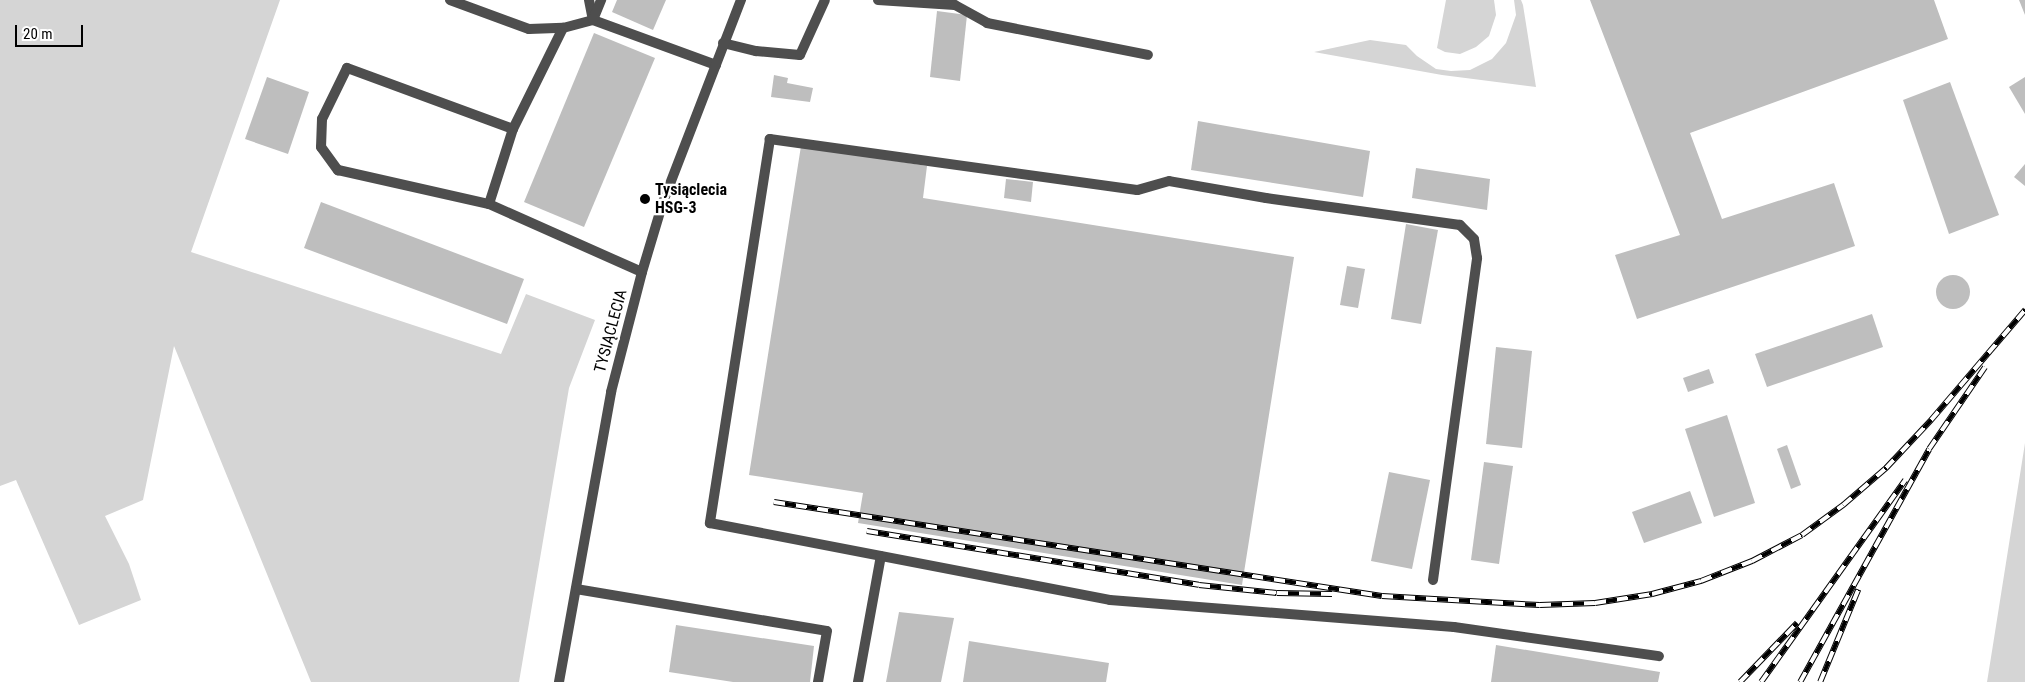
<!DOCTYPE html>
<meta charset="utf-8">
<style>
body{margin:0}
#map{position:relative;width:2025px;height:682px;overflow:hidden;background:#fff;font-family:"Roboto Condensed",sans-serif}
div>[style]{position:absolute}
[style*='--x']{left:calc(var(--x)*1px);top:calc(var(--y)*1px);width:calc(var(--w)*1px);rotate:calc(var(--a)*1deg)}
.green>*{inset:0;background:#d5d5d5}
.building>*{inset:0;background:#bebebe}
.round{border-radius:50%}
.service>*{height:10px;margin:-5px;padding:0 5px;transform-origin:5px;border-radius:5px;background:#4e4e4e}
.tertiary>*{height:10px;margin:-5px;padding:0 5px;transform-origin:5px;border-radius:5px;background:#4e4e4e}
.rail>*{height:5.5px;margin-top:-2.75px;transform-origin:0;background:repeating-linear-gradient(90deg,#fff 0 11px,#000 0 22px);box-sizing:border-box;border-block:1px solid #000}
.dots>*{width:14px;height:14px;translate:-50% -50%;box-sizing:border-box;border:2px solid #fff;border-radius:50%}
span{translate:-50% -50%;white-space:nowrap;text-align:center;line-height:1.15;-webkit-text-stroke:4.5px #fff;paint-order:stroke}
.poi-label{font-size:16px;color:#000;font-weight:700}
.left{translate:0 -50%;text-align:left}
.street-label{font-size:16px;color:#000}
.scale{position:absolute;left:15px;top:25px;width:68px;height:22px;box-sizing:border-box;border:2px solid #000;border-top:0;padding-left:6px;font-size:15px;line-height:18px;white-space:nowrap;color:#000;-webkit-text-stroke:4px #fff;paint-order:stroke}
</style>
<div id="map">
<div class="green">
<i style="clip-path:polygon(0 0,280px 0,191px 252px,501px 354px,526px 294px,595px 320px,569px 388px,519px 682px,311px 682px,174px 346px,143px 500px,105px 516px,129px 564px,141px 600px,79px 625px,16px 480px,0 486px)"></i>
<i style="clip-path:polygon(1446px 0,1494px 0,1496px 15px,1489px 36px,1476px 47px,1460px 54px,1445px 52px,1437px 48px)"></i>
<i style="clip-path:polygon(1514px 0,1521px 0,1523px 5px,1536px 87px,1442px 75px,1314px 52px,1370px 40px,1406px 45px,1417px 56px,1436px 69px,1451px 71px,1470px 70px,1492px 59px,1506px 43px,1516px 15px)"></i>
<i style="clip-path:polygon(2025px 443px,2025px 682px,1987px 682px,1992px 651px)"></i>
</div>
<div class="building">
<i style="clip-path:polygon(617px 0,666px 0,653px 30px,612px 12px)"></i>
<i style="clip-path:polygon(1590px 0,1934px 0,1948px 39px,1690px 133px,1722px 219px,1834px 183px,1855px 246px,1637px 319px,1615px 255px,1680px 235px)"></i>
<i style="clip-path:polygon(2019px 0,2025px 0,2025px 15px)"></i>
<i style="clip-path:polygon(937px 11px,967px 15px,960px 81px,930px 77px)"></i>
<i style="clip-path:polygon(594px 33px,655px 58px,584px 227px,524px 202px)"></i>
<i style="clip-path:polygon(774px 75px,788px 78px,787px 83px,813px 88px,810px 102px,771px 97px)"></i>
<i style="clip-path:polygon(267px 77px,309px 92px,288px 154px,245px 139px)"></i>
<i style="clip-path:polygon(2025px 77px,2025px 114px,2009px 87px)"></i>
<i style="clip-path:polygon(1950px 82px,1999px 215px,1949px 234px,1903px 100px)"></i>
<i style="clip-path:polygon(1198px 121px,1370px 151px,1363px 197px,1191px 170px)"></i>
<i style="clip-path:polygon(801px 146px,927px 166px,923px 198px,1294px 257px,1242px 585px,858px 523px,863px 493px,749px 475px)"></i>
<i style="clip-path:polygon(2025px 164px,2025px 186px,2014px 177px)"></i>
<i style="clip-path:polygon(1416px 168px,1490px 179px,1487px 210px,1412px 198px)"></i>
<i style="clip-path:polygon(1006px 179px,1033px 182px,1031px 202px,1004px 198px)"></i>
<i style="clip-path:polygon(321px 202px,524px 279px,507px 324px,304px 248px)"></i>
<i style="clip-path:polygon(1406px 224px,1438px 230px,1421px 324px,1391px 319px)"></i>
<i style="clip-path:polygon(1347px 266px,1365px 269px,1358px 308px,1340px 305px)"></i>
<i class="round" style="left:1936px;top:275px;width:34px;height:34px"></i>
<i style="clip-path:polygon(1872px 314px,1883px 347px,1767px 387px,1755px 354px)"></i>
<i style="clip-path:polygon(1496px 347px,1532px 351px,1522px 448px,1486px 444px)"></i>
<i style="clip-path:polygon(1709px 369px,1714px 383px,1688px 392px,1683px 378px)"></i>
<i style="clip-path:polygon(1727px 415px,1755px 503px,1714px 517px,1685px 429px)"></i>
<i style="clip-path:polygon(1787px 445px,1801px 485px,1791px 489px,1777px 449px)"></i>
<i style="clip-path:polygon(1484px 462px,1513px 466px,1499px 564px,1471px 560px)"></i>
<i style="clip-path:polygon(1389px 472px,1430px 480px,1412px 569px,1371px 561px)"></i>
<i style="clip-path:polygon(1690px 491px,1702px 523px,1644px 543px,1632px 512px)"></i>
<i style="clip-path:polygon(899px 612px,954px 618px,941px 682px,886px 682px)"></i>
<i style="clip-path:polygon(676px 625px,814px 646px,810px 682px,733px 682px,669px 672px)"></i>
<i style="clip-path:polygon(969px 641px,1109px 663px,1106px 682px,963px 682px)"></i>
<i style="clip-path:polygon(1496px 645px,1660px 672px,1658px 682px,1491px 682px)"></i>
</div>
<div class="service">
<i style="--x:450;--y:0;--w:84;--a:20.2"></i>
<i style="--x:529;--y:29;--w:34;--a:-2"></i>
<i style="--x:563;--y:28;--w:31;--a:-15"></i>
<i style="--x:593;--y:20;--w:131;--a:20.1"></i>
<i style="--x:589;--y:0;--w:20;--a:79"></i>
<i style="--x:878;--y:0;--w:77;--a:3.7"></i>
<i style="--x:955;--y:5;--w:37;--a:29"></i>
<i style="--x:987;--y:23;--w:164;--a:11.2"></i>
<i style="--x:593;--y:20;--w:22;--a:-68"></i>
<i style="--x:723;--y:43;--w:34;--a:14"></i>
<i style="--x:756;--y:51;--w:44;--a:5.2"></i>
<i style="--x:800;--y:55;--w:60;--a:-65.6"></i>
<i style="--x:513;--y:129;--w:177;--a:-159.8"></i>
<i style="--x:347;--y:68;--w:57;--a:116.1"></i>
<i style="--x:322;--y:119;--w:28;--a:92"></i>
<i style="--x:321;--y:147;--w:29;--a:54"></i>
<i style="--x:338;--y:170;--w:155;--a:12.7"></i>
<i style="--x:489;--y:204;--w:167;--a:24"></i>
<i style="--x:489;--y:204;--w:79;--a:-72.3"></i>
<i style="--x:513;--y:129;--w:113;--a:-63.7"></i>
<i style="--x:1433;--y:580;--w:325;--a:-82.2"></i>
<i style="--x:1477;--y:258;--w:19;--a:-99"></i>
<i style="--x:1474;--y:239;--w:20;--a:-135"></i>
<i style="--x:1460;--y:225;--w:196;--a:-172.1"></i>
<i style="--x:1266;--y:198;--w:98;--a:-170.1"></i>
<i style="--x:1169;--y:181;--w:33;--a:164"></i>
<i style="--x:1137;--y:190;--w:371;--a:-172.1"></i>
<i style="--x:770;--y:139;--w:389;--a:98.9"></i>
<i style="--x:710;--y:523;--w:407;--a:10.9"></i>
<i style="--x:1110;--y:600;--w:345;--a:4.5"></i>
<i style="--x:1454;--y:627;--w:207;--a:8.1"></i>
<i style="--x:576;--y:589;--w:254;--a:9.5"></i>
<i style="--x:827;--y:631;--w:52;--a:100"></i>
<i style="--x:858;--y:682;--w:128;--a:-79.7"></i>
</div>
<div class="tertiary">
<i style="--x:559;--y:682;--w:295;--a:-79.8"></i>
<i style="--x:611;--y:392;--w:124;--a:-75.5"></i>
<i style="--x:642;--y:272;--w:73;--a:-73.3"></i>
<i style="--x:663;--y:202;--w:217;--a:-68.9"></i>
</div>
<div class="rail">
<i style="--x:774;--y:502;--w:615;--a:8.79"></i>
<i style="--x:1382;--y:596;--w:158;--a:3.3"></i>
<i style="--x:1540;--y:605;--w:55;--a:-2.1"></i>
<i style="--x:1595;--y:603;--w:58;--a:-9"></i>
<i style="--x:1652;--y:594;--w:51;--a:-14.9"></i>
<i style="--x:1701;--y:581;--w:55;--a:-21.4"></i>
<i style="--x:1752;--y:561;--w:56;--a:-27.5"></i>
<i style="--x:1802;--y:535;--w:51;--a:-36.2"></i>
<i style="--x:1843;--y:505;--w:57;--a:-40.7"></i>
<i style="--x:1886;--y:468;--w:66;--a:-46.8"></i>
<i style="--x:1931;--y:420;--w:145;--a:-49.5"></i>
<i style="--x:867;--y:531;--w:336;--a:9.2"></i>
<i style="--x:1199;--y:585;--w:78;--a:5.9"></i>
<i style="--x:1277;--y:593;--w:55;--a:1"></i>
<i style="--x:1740;--y:682;--w:82;--a:-46"></i>
<i style="--x:1761;--y:682;--w:248;--a:-54.5"></i>
<i style="--x:1800;--y:682;--w:266;--a:-61"></i>
<i style="--x:1929;--y:449;--w:99;--a:-55.7"></i>
<i style="--x:1820;--y:682;--w:100;--a:-67.6"></i>
</div>
<div class="dots">
<i style="left:645px;top:199px;background:#000"></i>
</div>
<div class="poi-label">
<span class="left" style="left:655px;top:199px">Tysiąclecia<br>HSG-3</span>
</div>
<div class="street-label">
<span style="left:611px;top:331px;rotate:-75deg">TYSIĄCLECIA</span>
</div>
<div class="scale">20 m</div>
</div>
